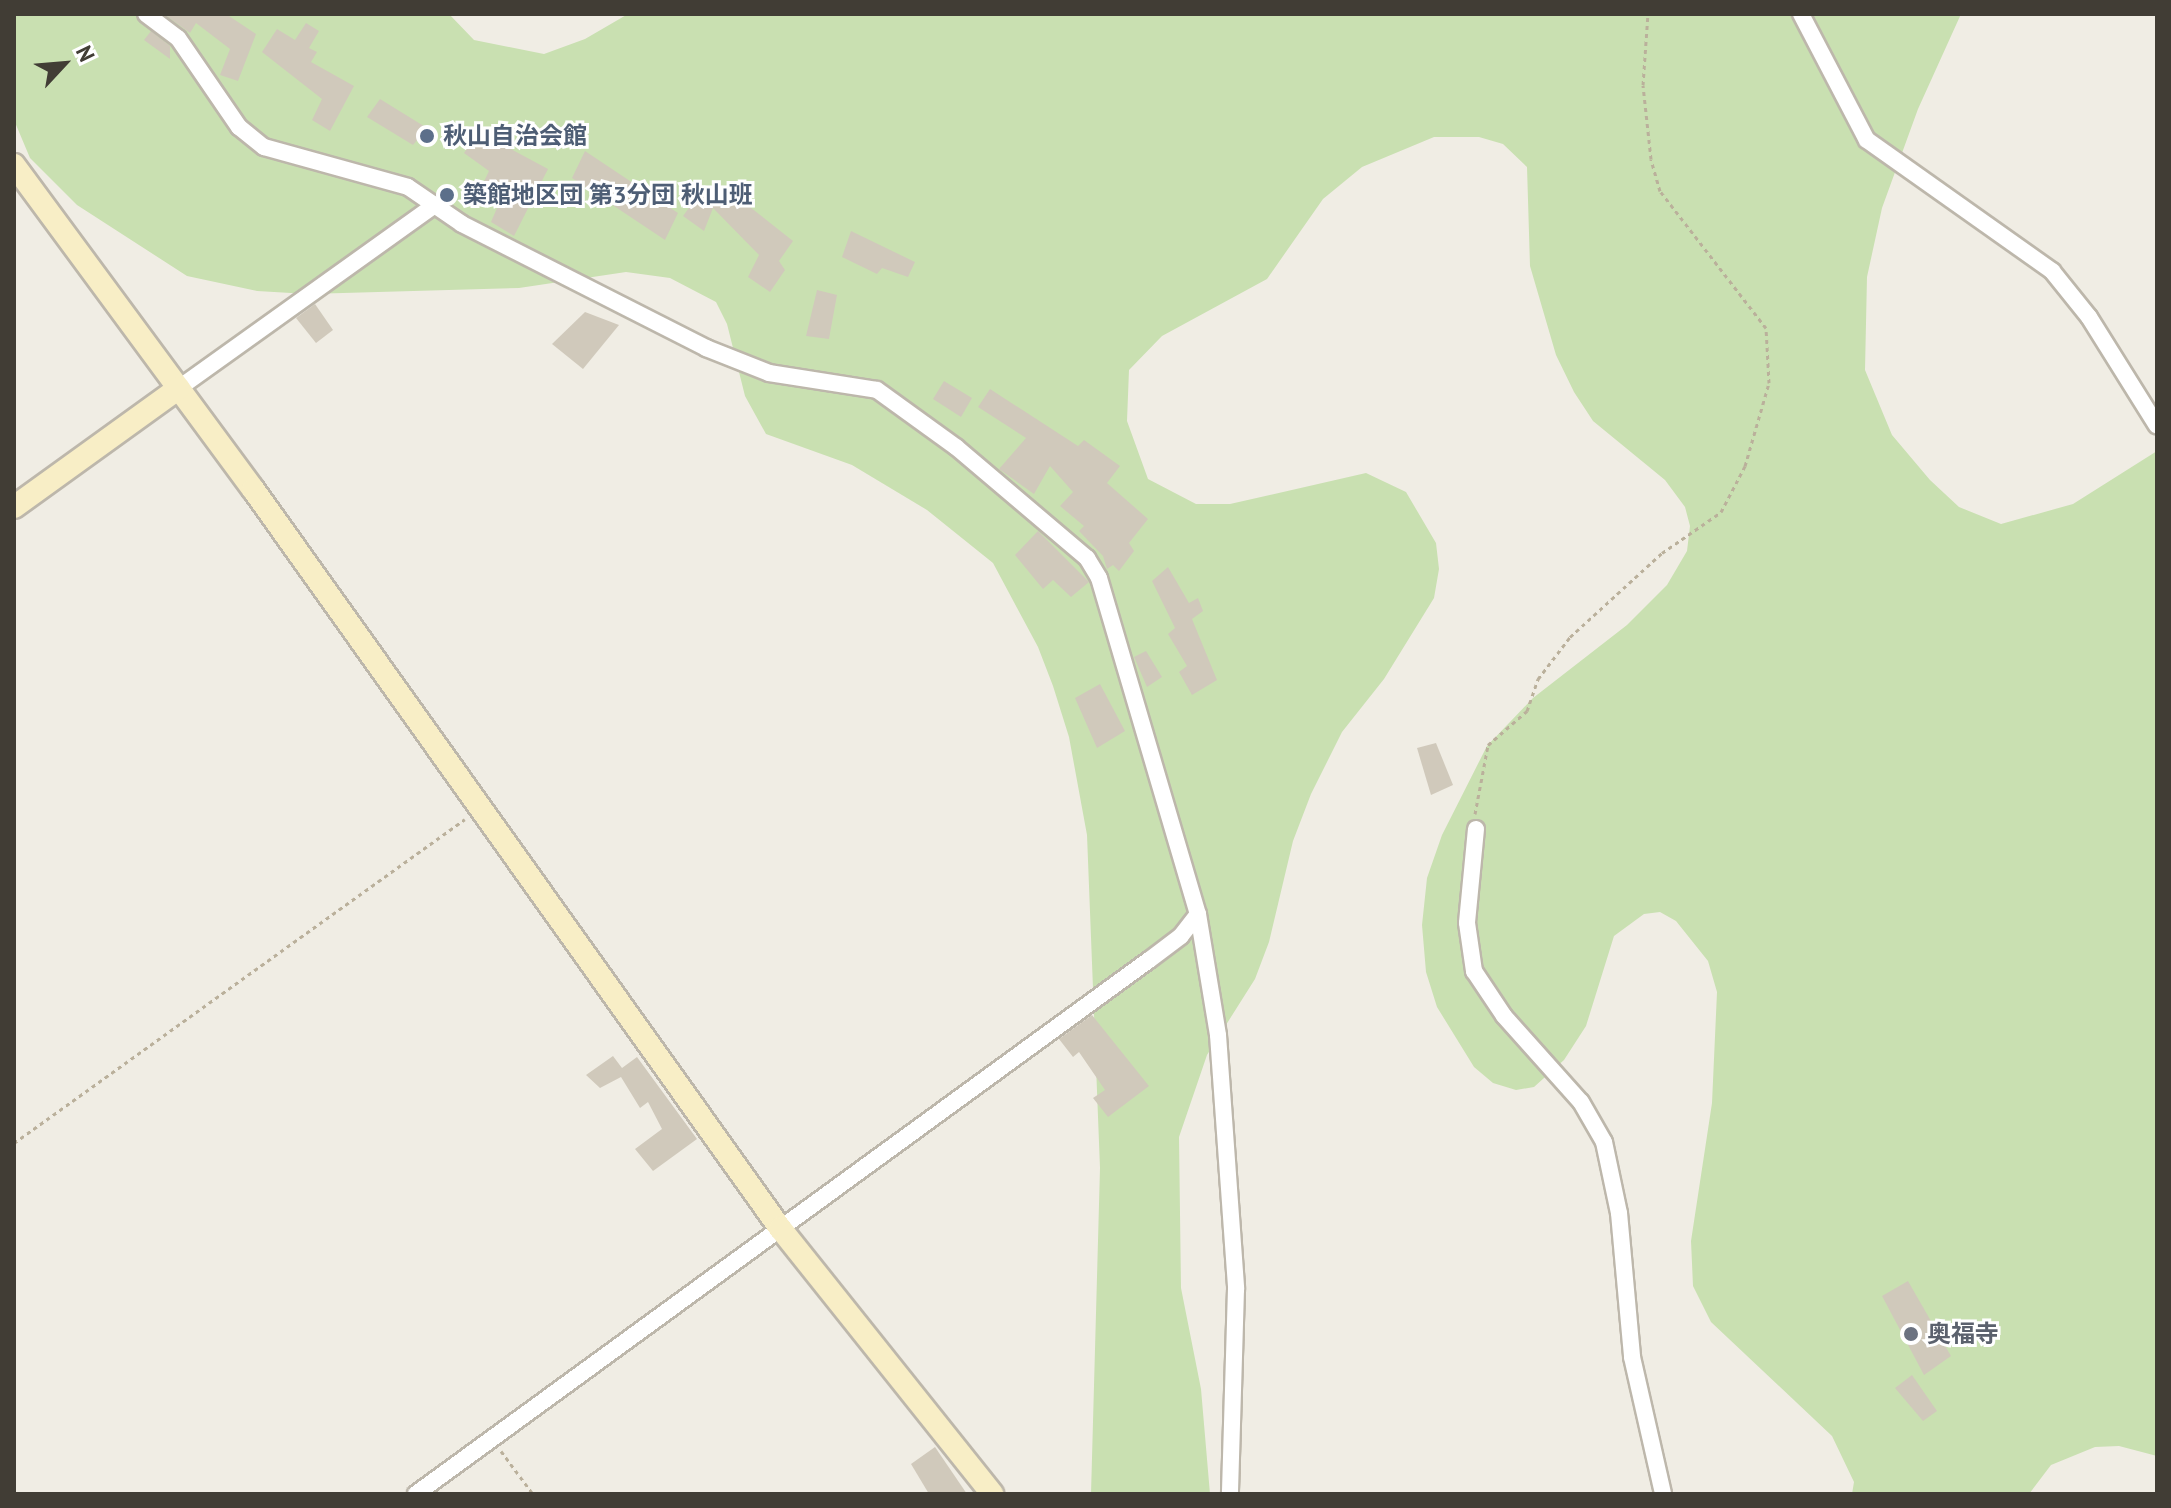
<!DOCTYPE html>
<meta charset="utf-8">
<style>
body{margin:0}
#map{position:relative;width:2171px;height:1508px;overflow:hidden;background:#f0ede4;font-family:"PT Sans","Noto Sans JP",sans-serif}
div>[style]{position:absolute}
[style*='--x']{left:calc(var(--x)*1px);top:calc(var(--y)*1px);width:calc(var(--w)*1px);rotate:calc(var(--a)*1deg)}
.green>*{inset:0;background:#c9e0b1}
.building>*{inset:0;background:#d0c9bb}
.path>*{height:3px;margin-top:-1.5px;transform-origin:0;background:repeating-linear-gradient(90deg,#bab09b 0 4px,transparent 0 8px)}
.roads{filter:drop-shadow(2px 0 #bdb7ab) drop-shadow(-2px 0 #bdb7ab) drop-shadow(0 2px #bdb7ab) drop-shadow(0 -2px #bdb7ab)}
.street>*{height:16px;margin:-8px;padding:0 8px;transform-origin:8px;border-radius:8px;background:#fff}
.secondary>*{height:22px;margin:-11px;padding:0 11px;transform-origin:11px;border-radius:11px;background:#f8eec6}
.dots>*{width:22px;height:22px;translate:-50% -50%;box-sizing:border-box;border:4px solid #fff;border-radius:50%}
span{translate:-50% -50%;white-space:nowrap;text-align:center;line-height:1.15;-webkit-text-stroke:6px #fff;paint-order:stroke}
.service-label{font-size:24px;color:#4e5e75;font-weight:700}
.left{translate:0 -50%;text-align:left}
.worship-label{font-size:24px;color:#5b616d;font-weight:700}
.frame{position:absolute;inset:0;border:16px solid #413d35;pointer-events:none}
.north{position:absolute;left:24px;top:24px;width:80px;height:80px;-webkit-text-stroke:6px #fff;paint-order:stroke;rotate:64deg;font-size:22px;font-weight:700;line-height:32px;text-align:center;color:#413d35}
.north::after{content:'';display:block;margin:auto;width:28px;height:36px;background:#413d35;clip-path:polygon(50% 0,100% 100%,50% 72%,0 100%)}
</style>
<div id="map">
<div class="green">
<i style="clip-path:polygon(14px 14px,449px 14px,474px 40px,544px 54px,585px 39px,628px 14px,1961px 14px,1918px 109px,1882px 208px,1867px 277px,1865px 370px,1892px 435px,1930px 480px,1959px 507px,2001px 524px,2073px 504px,2157px 451px,2157px 1456px,2119px 1446px,2095px 1447px,2051px 1465px,2029px 1494px,1852px 1494px,1854px 1482px,1832px 1436px,1711px 1322px,1693px 1286px,1691px 1241px,1712px 1103px,1717px 992px,1708px 961px,1676px 921px,1660px 912px,1644px 914px,1614px 936px,1586px 1026px,1564px 1060px,1534px 1087px,1516px 1090px,1493px 1083px,1474px 1067px,1437px 1007px,1426px 972px,1422px 925px,1427px 878px,1442px 835px,1487px 746px,1533px 698px,1627px 625px,1667px 585px,1687px 551px,1690px 526px,1685px 507px,1665px 480px,1593px 421px,1574px 392px,1556px 355px,1530px 266px,1527px 167px,1503px 144px,1479px 137px,1434px 137px,1362px 167px,1323px 199px,1267px 279px,1162px 336px,1129px 370px,1127px 421px,1148px 479px,1196px 504px,1230px 504px,1366px 473px,1406px 492px,1436px 543px,1439px 569px,1434px 598px,1384px 679px,1342px 732px,1311px 794px,1293px 841px,1269px 942px,1255px 979px,1207px 1055px,1179px 1137px,1181px 1288px,1201px 1389px,1210px 1494px,1091px 1494px,1100px 1168px,1087px 835px,1069px 737px,1053px 686px,1038px 647px,993px 563px,927px 510px,852px 465px,766px 434px,745px 396px,727px 324px,716px 302px,670px 278px,626px 272px,519px 288px,308px 294px,257px 291px,187px 276px,77px 205px,30px 158px,14px 120px)"></i>
</div>
<div class="building">
<i style="clip-path:polygon(164px 14px,226px 14px,256px 34px,238px 81px,220px 75px,230px 49px,196px 23px,190px 33px)"></i>
<i style="clip-path:polygon(306px 23px,319px 31px,309px 48px,317px 52px,311px 62px,354px 86px,330px 131px,312px 120px,322px 99px,262px 52px,277px 29px,295px 40px)"></i>
<i style="clip-path:polygon(151px 31px,170px 46px,170px 59px,144px 40px)"></i>
<i style="clip-path:polygon(380px 99px,427px 128px,413px 145px,367px 117px)"></i>
<i style="clip-path:polygon(479px 132px,548px 169px,514px 236px,491px 222px,497px 208px,476px 198px,489px 171px,464px 153px)"></i>
<i style="clip-path:polygon(585px 151px,678px 213px,665px 240px,572px 178px)"></i>
<i style="clip-path:polygon(699px 194px,729px 205px,736px 196px,793px 241px,779px 261px,785px 270px,770px 292px,748px 277px,759px 255px,713px 208px,704px 231px,683px 216px)"></i>
<i style="clip-path:polygon(851px 231px,915px 262px,908px 277px,882px 268px,877px 274px,842px 257px)"></i>
<i style="clip-path:polygon(817px 290px,837px 295px,829px 339px,806px 336px)"></i>
<i style="clip-path:polygon(315px 304px,333px 330px,316px 343px,296px 318px)"></i>
<i style="clip-path:polygon(585px 312px,619px 325px,583px 369px,552px 344px)"></i>
<i style="clip-path:polygon(944px 381px,972px 398px,961px 417px,933px 399px)"></i>
<i style="clip-path:polygon(990px 389px,1078px 446px,1084px 440px,1120px 466px,1107px 483px,1148px 519px,1129px 543px,1134px 551px,1119px 571px,1113px 565px,1107px 569px,1103px 556px,1079px 531px,1084px 526px,1060px 506px,1073px 492px,1050px 466px,1034px 494px,999px 469px,1026px 438px,978px 407px)"></i>
<i style="clip-path:polygon(1038px 531px,1089px 582px,1071px 597px,1053px 580px,1043px 589px,1015px 555px)"></i>
<i style="clip-path:polygon(1168px 567px,1189px 603px,1198px 598px,1203px 611px,1192px 619px,1217px 680px,1192px 695px,1179px 672px,1187px 666px,1168px 634px,1175px 628px,1152px 581px)"></i>
<i style="clip-path:polygon(1146px 651px,1162px 677px,1147px 687px,1134px 657px)"></i>
<i style="clip-path:polygon(1100px 684px,1125px 731px,1097px 748px,1075px 698px)"></i>
<i style="clip-path:polygon(1436px 743px,1453px 785px,1431px 795px,1417px 748px)"></i>
<i style="clip-path:polygon(1092px 1015px,1149px 1086px,1108px 1117px,1093px 1098px,1105px 1090px,1079px 1052px,1073px 1057px,1059px 1039px)"></i>
<i style="clip-path:polygon(613px 1056px,622px 1068px,637px 1057px,697px 1139px,653px 1171px,635px 1149px,662px 1129px,648px 1102px,640px 1108px,621px 1077px,600px 1088px,586px 1075px)"></i>
<i style="clip-path:polygon(1908px 1281px,1951px 1356px,1924px 1375px,1882px 1296px)"></i>
<i style="clip-path:polygon(1912px 1375px,1937px 1411px,1923px 1421px,1895px 1388px)"></i>
<i style="clip-path:polygon(935px 1447px,967px 1494px,929px 1494px,911px 1464px)"></i>
</div>
<div class="path">
<i style="--x:1475;--y:814;--w:70;--a:-79.3"></i>
<i style="--x:1488;--y:745;--w:52;--a:-41.1"></i>
<i style="--x:1527;--y:711;--w:34;--a:-71"></i>
<i style="--x:1538;--y:679;--w:53;--a:-52.7"></i>
<i style="--x:1570;--y:637;--w:125;--a:-42.4"></i>
<i style="--x:1662;--y:553;--w:72;--a:-34.8"></i>
<i style="--x:1721;--y:512;--w:52;--a:-62.4"></i>
<i style="--x:1745;--y:466;--w:86;--a:-73.9"></i>
<i style="--x:1769;--y:383;--w:55;--a:-93.1"></i>
<i style="--x:1766;--y:328;--w:173;--a:-127.7"></i>
<i style="--x:1660;--y:191;--w:33;--a:-106"></i>
<i style="--x:1651;--y:159;--w:74;--a:-96.2"></i>
<i style="--x:1643;--y:85;--w:71;--a:-86"></i>
<i style="--x:14;--y:1143;--w:555;--a:-35.69"></i>
<i style="--x:501;--y:1451;--w:54;--a:53.3"></i>
</div>
<div class="roads">
<div class="street">
<i style="--x:146;--y:14;--w:40;--a:37"></i>
<i style="--x:178;--y:38;--w:108;--a:55.6"></i>
<i style="--x:239;--y:127;--w:32;--a:39"></i>
<i style="--x:264;--y:147;--w:149;--a:15.5"></i>
<i style="--x:408;--y:187;--w:65;--a:34.4"></i>
<i style="--x:462;--y:224;--w:274;--a:26.9"></i>
<i style="--x:706;--y:348;--w:68;--a:21.6"></i>
<i style="--x:769;--y:373;--w:109;--a:8.9"></i>
<i style="--x:877;--y:390;--w:97;--a:35.8"></i>
<i style="--x:956;--y:447;--w:172;--a:40.3"></i>
<i style="--x:1087;--y:558;--w:23;--a:59"></i>
<i style="--x:1099;--y:578;--w:350;--a:73.6"></i>
<i style="--x:1198;--y:914;--w:28;--a:128"></i>
<i style="--x:1181;--y:936;--w:40;--a:143"></i>
<i style="--x:1149;--y:960;--w:907;--a:143.93"></i>
<i style="--x:1801;--y:14;--w:142;--a:62.4"></i>
<i style="--x:1867;--y:140;--w:227;--a:35.3"></i>
<i style="--x:2052;--y:271;--w:59;--a:51.2"></i>
<i style="--x:2089;--y:317;--w:128;--a:58"></i>
<i style="--x:179;--y:388;--w:315;--a:-35.6"></i>
<i style="--x:1476;--y:829;--w:94;--a:95.5"></i>
<i style="--x:1467;--y:923;--w:49;--a:81.7"></i>
<i style="--x:1474;--y:971;--w:54;--a:56.3"></i>
<i style="--x:1504;--y:1016;--w:115;--a:48.2"></i>
<i style="--x:1581;--y:1102;--w:46;--a:60.1"></i>
<i style="--x:1604;--y:1142;--w:73;--a:78.1"></i>
<i style="--x:1619;--y:1213;--w:145;--a:84.8"></i>
<i style="--x:1632;--y:1357;--w:140;--a:77.2"></i>
<i style="--x:1198;--y:914;--w:123;--a:80.6"></i>
<i style="--x:1218;--y:1035;--w:255;--a:85.9"></i>
<i style="--x:1236;--y:1289;--w:205;--a:91.7"></i>
</div>
<div class="secondary">
<i style="--x:14;--y:165;--w:403;--a:53.6"></i>
<i style="--x:253;--y:489;--w:908;--a:54.51"></i>
<i style="--x:780;--y:1228;--w:340;--a:51.4"></i>
<i style="--x:14;--y:507;--w:203;--a:-35.8"></i>
</div>
</div>
<div class="dots">
<i style="left:427px;top:136px;background:#5c6f8a"></i>
<i style="left:447px;top:195px;background:#5c6f8a"></i>
<i style="left:1911px;top:1334px;background:#6b7280"></i>
</div>
<div class="service-label">
<span class="left" style="left:443px;top:136px">秋山自治会館</span>
<span class="left" style="left:463px;top:195px">築館地区団 第3分団 秋山班</span>
</div>
<div class="worship-label">
<span class="left" style="left:1927px;top:1334px">奥福寺</span>
</div>
<div class="frame"></div>
<div class="north">N</div>
</div>
